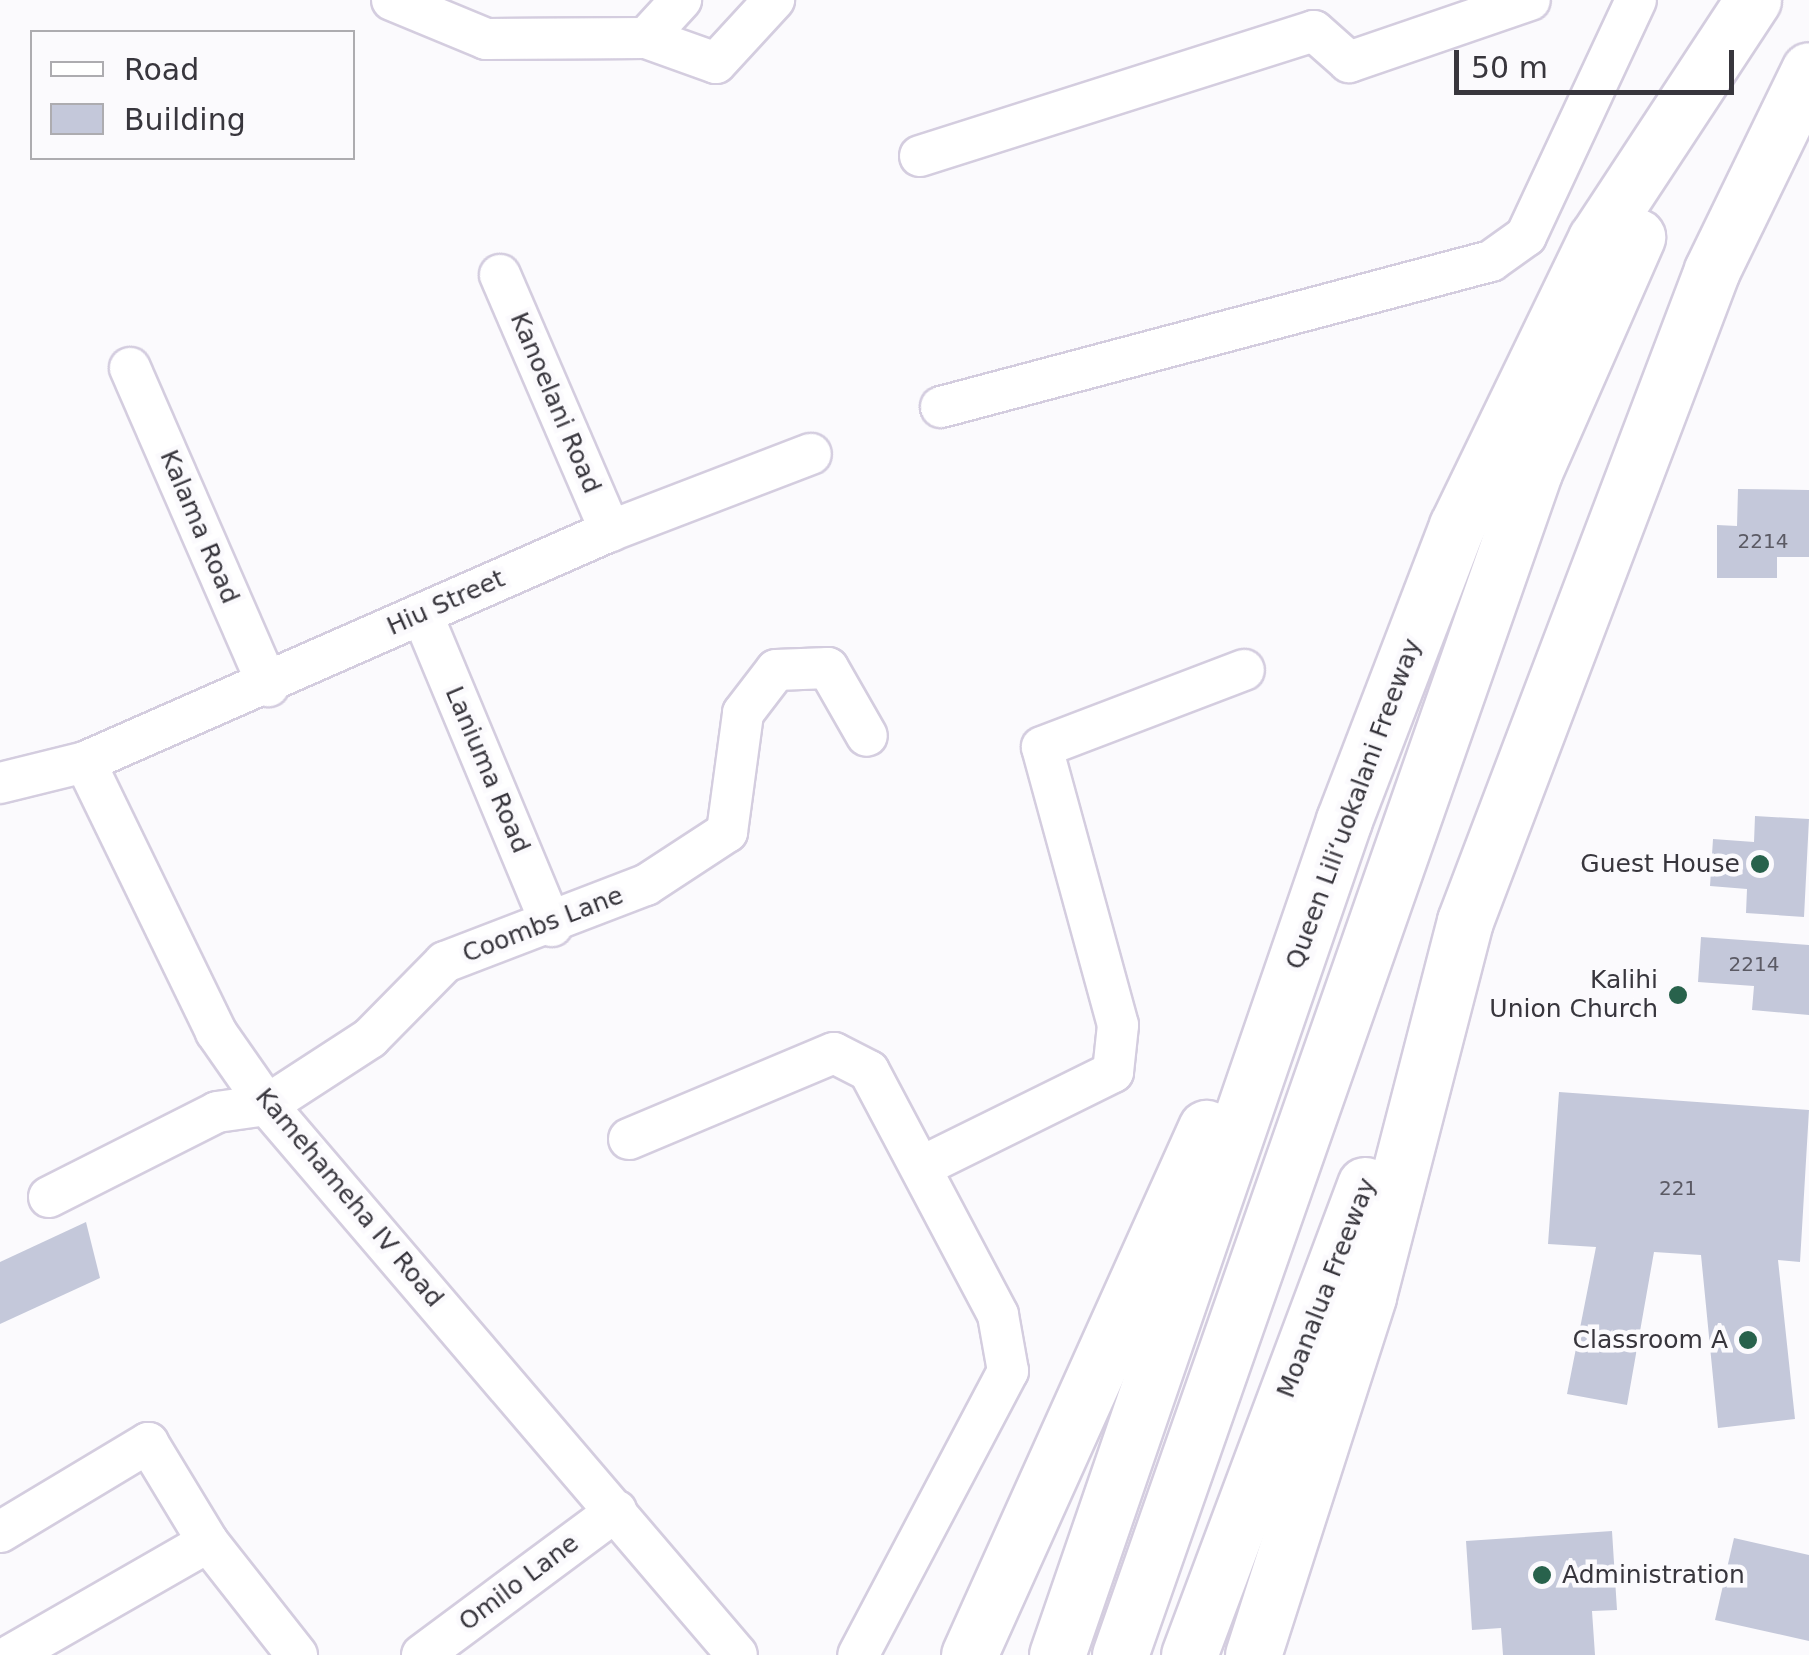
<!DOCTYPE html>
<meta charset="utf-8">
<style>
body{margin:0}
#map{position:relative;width:1809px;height:1655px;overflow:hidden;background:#fbfafd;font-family:"DejaVu Sans",sans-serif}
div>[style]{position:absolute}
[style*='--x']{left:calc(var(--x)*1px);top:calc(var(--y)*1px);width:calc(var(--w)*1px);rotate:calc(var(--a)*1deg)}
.building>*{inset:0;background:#c4c8da}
.roads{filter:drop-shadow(2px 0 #d4cddf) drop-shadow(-2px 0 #d4cddf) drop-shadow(0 2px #d4cddf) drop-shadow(0 -2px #d4cddf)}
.minor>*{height:40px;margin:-20px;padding:0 20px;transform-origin:20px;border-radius:20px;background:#fff}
.highway>*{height:55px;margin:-27.5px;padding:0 27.5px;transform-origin:27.5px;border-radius:27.5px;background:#fff}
.dots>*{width:28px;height:28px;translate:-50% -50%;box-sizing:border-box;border:5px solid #fbfafd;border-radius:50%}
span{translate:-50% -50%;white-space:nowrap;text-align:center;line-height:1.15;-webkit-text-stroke:9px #fbfafd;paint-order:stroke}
.number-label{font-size:20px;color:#5b5a64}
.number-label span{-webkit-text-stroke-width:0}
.street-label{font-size:25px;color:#38363d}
.poi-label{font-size:25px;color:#38363d}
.right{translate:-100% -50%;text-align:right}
.left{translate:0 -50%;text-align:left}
.legend{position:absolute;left:30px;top:30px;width:325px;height:130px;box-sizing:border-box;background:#fbfafd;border:2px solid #adacb0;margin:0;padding:12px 18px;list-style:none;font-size:30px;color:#38363d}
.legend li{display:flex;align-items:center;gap:20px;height:50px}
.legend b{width:50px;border:2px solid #adacb0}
.scale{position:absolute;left:1454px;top:50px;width:280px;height:45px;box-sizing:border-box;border:5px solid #38363d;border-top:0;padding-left:12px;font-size:30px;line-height:35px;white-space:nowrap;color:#38363d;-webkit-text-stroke:8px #fbfafd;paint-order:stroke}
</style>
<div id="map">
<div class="building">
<i style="clip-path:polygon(1738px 489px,1809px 490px,1809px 557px,1777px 557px,1777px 578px,1717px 578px,1717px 525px,1737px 526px)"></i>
<i style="clip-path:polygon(1755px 816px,1809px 819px,1804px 917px,1746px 913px,1747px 889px,1710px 886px,1713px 839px,1754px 842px)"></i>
<i style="clip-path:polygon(1701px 937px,1809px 945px,1809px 1015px,1752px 1010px,1754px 986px,1698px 982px)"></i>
<i style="clip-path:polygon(1559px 1092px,1809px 1110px,1800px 1262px,1778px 1260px,1795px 1419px,1718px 1428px,1701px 1255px,1654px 1252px,1627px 1405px,1567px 1394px,1596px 1247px,1548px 1244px)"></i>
<i style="clip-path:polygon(86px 1222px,100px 1278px,0 1324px,0 1262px)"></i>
<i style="clip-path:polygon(1612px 1531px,1617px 1610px,1592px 1611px,1595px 1655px,1503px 1655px,1501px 1628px,1472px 1630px,1466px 1541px)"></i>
<i style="clip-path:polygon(1734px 1538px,1809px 1555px,1809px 1641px,1715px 1620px)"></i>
</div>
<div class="roads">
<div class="minor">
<i style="--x:392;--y:0;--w:102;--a:22.5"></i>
<i style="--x:486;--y:39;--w:160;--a:-0.4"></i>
<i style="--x:646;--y:38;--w:74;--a:19.7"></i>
<i style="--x:716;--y:63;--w:86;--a:-47.4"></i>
<i style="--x:646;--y:38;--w:52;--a:-47.4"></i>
<i style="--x:920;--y:156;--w:413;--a:-17.6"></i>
<i style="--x:1314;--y:31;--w:47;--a:41.5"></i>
<i style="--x:1349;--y:62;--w:191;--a:-18.9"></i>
<i style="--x:500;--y:275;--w:279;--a:66.7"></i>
<i style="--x:130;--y:368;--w:347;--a:66.5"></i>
<i style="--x:941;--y:407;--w:569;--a:-14.87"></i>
<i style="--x:1491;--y:261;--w:43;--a:-35.5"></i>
<i style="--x:1526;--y:236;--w:260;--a:-65"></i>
<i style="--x:422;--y:614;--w:338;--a:67.4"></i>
<i style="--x:85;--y:762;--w:300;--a:64.1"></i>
<i style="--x:216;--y:1032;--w:89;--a:55.1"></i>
<i style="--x:267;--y:1105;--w:723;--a:49.48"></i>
<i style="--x:0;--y:783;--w:88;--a:-13.9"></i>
<i style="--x:85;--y:762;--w:574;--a:-23.75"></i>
<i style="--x:610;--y:531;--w:215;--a:-21"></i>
<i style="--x:629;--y:1139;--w:222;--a:-22.8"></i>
<i style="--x:834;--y:1053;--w:39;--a:27"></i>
<i style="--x:869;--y:1071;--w:276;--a:62.1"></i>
<i style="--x:998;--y:1315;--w:57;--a:79.9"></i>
<i style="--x:1008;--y:1371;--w:321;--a:117.8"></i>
<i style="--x:923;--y:1166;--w:212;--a:-26.3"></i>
<i style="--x:1113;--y:1072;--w:47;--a:-83.9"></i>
<i style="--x:1118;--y:1025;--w:288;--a:-105.3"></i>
<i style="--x:1042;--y:747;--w:216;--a:-20.9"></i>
<i style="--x:49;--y:1197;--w:188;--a:-26.8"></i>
<i style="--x:217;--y:1112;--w:50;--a:-8"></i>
<i style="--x:267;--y:1105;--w:123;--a:-33"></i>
<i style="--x:370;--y:1038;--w:107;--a:-45.4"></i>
<i style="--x:445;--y:962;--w:215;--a:-21"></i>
<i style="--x:646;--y:885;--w:97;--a:-33.2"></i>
<i style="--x:727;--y:832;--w:120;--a:-82.3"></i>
<i style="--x:743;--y:713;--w:54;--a:-52.5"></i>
<i style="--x:776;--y:670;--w:52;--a:-2.2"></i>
<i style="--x:828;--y:668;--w:78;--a:60.2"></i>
<i style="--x:0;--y:1532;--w:173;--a:-31"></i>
<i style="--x:148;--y:1443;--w:116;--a:58.8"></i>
<i style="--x:208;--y:1542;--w:144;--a:51.8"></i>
<i style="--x:11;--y:1655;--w:227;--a:-29.8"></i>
<i style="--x:422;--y:1655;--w:242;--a:-36.6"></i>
</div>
<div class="highway">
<i style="--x:969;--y:1655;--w:578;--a:-65.79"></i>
<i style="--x:1057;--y:1655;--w:883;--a:-71.03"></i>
<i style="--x:1344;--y:820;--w:315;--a:-69"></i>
<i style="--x:1457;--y:526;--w:319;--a:-64.2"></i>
<i style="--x:1596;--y:239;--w:286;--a:-56.7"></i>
<i style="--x:1120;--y:1655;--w:1253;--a:-70.71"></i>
<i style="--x:1534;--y:472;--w:257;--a:-66.3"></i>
<i style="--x:1189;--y:1655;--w:502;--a:-69.47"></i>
<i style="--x:1253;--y:1655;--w:377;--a:-72.2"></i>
<i style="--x:1368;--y:1296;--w:387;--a:-75.5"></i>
<i style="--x:1465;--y:921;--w:696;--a:-69.22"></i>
<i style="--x:1712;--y:270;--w:222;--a:-64.1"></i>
</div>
</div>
<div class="dots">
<i style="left:1760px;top:864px;background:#28624c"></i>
<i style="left:1678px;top:995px;background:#28624c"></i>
<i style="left:1748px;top:1340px;background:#28624c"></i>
<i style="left:1542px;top:1575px;background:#28624c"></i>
</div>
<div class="number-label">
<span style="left:1763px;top:541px">2214</span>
<span style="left:1754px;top:964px">2214</span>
<span style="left:1678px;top:1188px">221</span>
</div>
<div class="street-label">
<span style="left:555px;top:403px;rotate:67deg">Kanoelani Road</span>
<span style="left:199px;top:527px;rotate:67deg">Kalama Road</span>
<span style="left:446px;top:603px;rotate:-24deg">Hiu Street</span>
<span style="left:487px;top:770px;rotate:67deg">Laniuma Road</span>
<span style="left:1354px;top:804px;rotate:-70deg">Queen Liliʻuokalani Freeway</span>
<span style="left:543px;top:925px;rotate:-21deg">Coombs Lane</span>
<span style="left:349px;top:1198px;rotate:50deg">Kamehameha IV Road</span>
<span style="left:1327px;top:1288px;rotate:-69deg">Moanalua Freeway</span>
<span style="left:519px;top:1583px;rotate:-37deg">Omilo Lane</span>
</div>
<div class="poi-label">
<span class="right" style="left:1740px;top:864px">Guest House</span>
<span class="right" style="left:1658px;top:995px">Kalihi<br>Union Church</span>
<span class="right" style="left:1728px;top:1340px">Classroom A</span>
<span class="left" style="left:1562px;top:1575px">Administration</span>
</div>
<ul class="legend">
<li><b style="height:12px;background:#fff"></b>Road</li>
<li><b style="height:28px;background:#c4c8da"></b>Building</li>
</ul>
<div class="scale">50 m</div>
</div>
